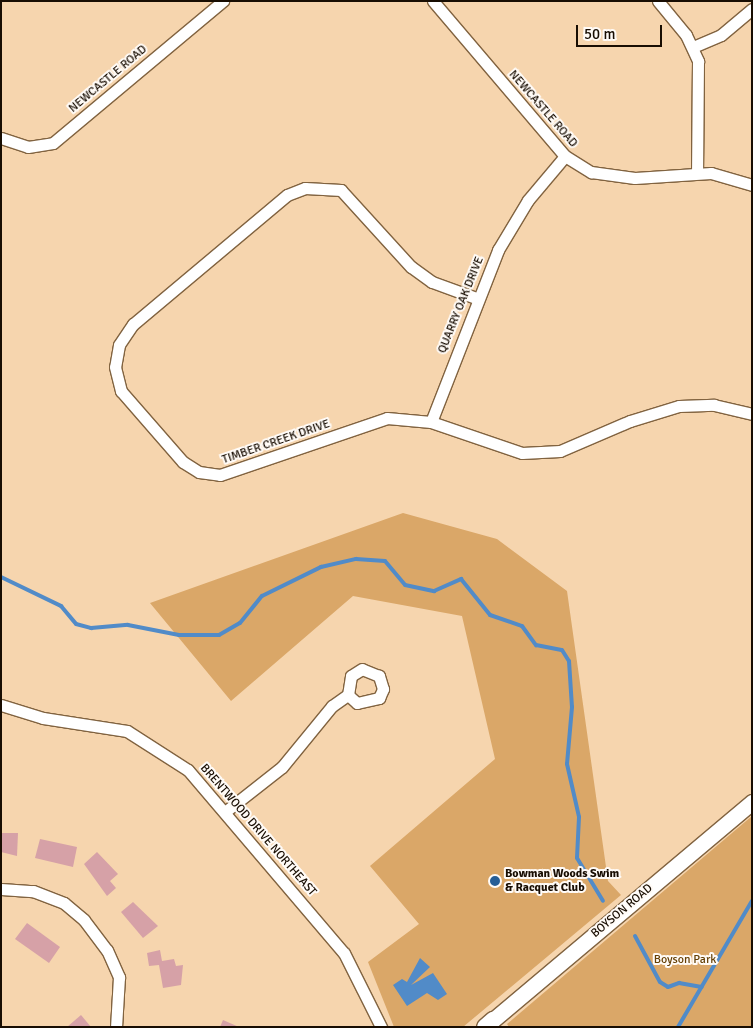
<!DOCTYPE html>
<style>
body{margin:0}
#map{position:relative;width:753px;height:1028px;overflow:hidden;background:#f6d5ae;font-family:Signika,sans-serif}
div>[style]{position:absolute}
[style*='--x']{left:calc(var(--x)*1px);top:calc(var(--y)*1px);width:calc(var(--w)*1px);rotate:calc(var(--a)*1deg)}
.green>*{inset:0;background:#daa768}
.water>*{inset:0;background:#518bc8}
.stream>*{height:4px;margin:-2px;padding:0 2px;transform-origin:2px;border-radius:2px;background:#518bc8}
.building>*{inset:0;background:#d6a1a7}
.roads{filter:drop-shadow(1px 0 #816340) drop-shadow(-1px 0 #816340) drop-shadow(0 1px #816340) drop-shadow(0 -1px #816340)}
.minor>*{height:11px;margin:-5.5px;padding:0 5.5px;transform-origin:5.5px;border-radius:5.5px;background:#fff}
.tertiary>*{height:15px;margin:-7.5px;padding:0 7.5px;transform-origin:7.5px;border-radius:7.5px;background:#fff}
.secondary>*{height:16px;margin:-8px;padding:0 8px;transform-origin:8px;border-radius:8px;background:#fff}
.dots>*{width:14px;height:14px;translate:-50% -50%;box-sizing:border-box;border:2px solid #fffbf7;border-radius:50%}
span{translate:-50% -50%;white-space:nowrap;text-align:center;line-height:1.15;-webkit-text-stroke:4px #fffbf7;paint-order:stroke}
.street-label{font-size:12px;color:#180d02}
.poi-label{font-size:12px;color:#180d02;font-weight:700}
.left{translate:0 -50%;text-align:left}
.park-label{font-size:12px;color:#653f04}
.frame{position:absolute;inset:0;border:2px solid #180d02;pointer-events:none}
.scale{position:absolute;left:576px;top:25px;width:86px;height:22px;box-sizing:border-box;border:2px solid #180d02;border-top:0;padding-left:6px;font-size:15px;line-height:18px;white-space:nowrap;color:#180d02;-webkit-text-stroke:4px #fffbf7;paint-order:stroke}
</style>
<div id="map">
<div class="green">
<i style="clip-path:polygon(403px 513px,497px 539px,567px 591px,608px 881px,621px 895px,463px 1027px,394px 1027px,368px 962px,419px 924px,370px 866px,495px 759px,462px 616px,353px 596px,231px 701px,150px 603px)"></i>
<i style="clip-path:polygon(752px 816px,752px 1027px,509px 1027px,507px 1024px)"></i>
</div>
<div class="water">
<i style="clip-path:polygon(420px 958px,430px 967px,411px 985px,433px 973px,447px 994px,438px 1000px,427px 993px,407px 1006px,393px 985px,402px 979px,407px 982px)"></i>
</div>
<div class="stream">
<i style="--x:1;--y:577;--w:67;--a:25.8"></i>
<i style="--x:61;--y:606;--w:23;--a:50"></i>
<i style="--x:76;--y:624;--w:16;--a:15"></i>
<i style="--x:91;--y:628;--w:37;--a:-5"></i>
<i style="--x:128;--y:625;--w:52;--a:11.1"></i>
<i style="--x:179;--y:635;--w:40;--a:0"></i>
<i style="--x:219;--y:635;--w:24;--a:-30"></i>
<i style="--x:240;--y:623;--w:35;--a:-51"></i>
<i style="--x:262;--y:596;--w:66;--a:-26.2"></i>
<i style="--x:321;--y:567;--w:36;--a:-13"></i>
<i style="--x:356;--y:559;--w:29;--a:4"></i>
<i style="--x:385;--y:561;--w:31;--a:50"></i>
<i style="--x:405;--y:585;--w:30;--a:12"></i>
<i style="--x:434;--y:591;--w:30;--a:-24"></i>
<i style="--x:461;--y:579;--w:46;--a:51.1"></i>
<i style="--x:490;--y:615;--w:34;--a:19"></i>
<i style="--x:522;--y:626;--w:24;--a:54"></i>
<i style="--x:536;--y:645;--w:26;--a:11"></i>
<i style="--x:562;--y:650;--w:13;--a:58"></i>
<i style="--x:569;--y:661;--w:46;--a:86.3"></i>
<i style="--x:572;--y:707;--w:57;--a:95"></i>
<i style="--x:567;--y:764;--w:54;--a:77.2"></i>
<i style="--x:579;--y:817;--w:41;--a:92.8"></i>
<i style="--x:577;--y:858;--w:50;--a:58.8"></i>
<i style="--x:635;--y:936;--w:52;--a:61.5"></i>
<i style="--x:660;--y:982;--w:9;--a:32"></i>
<i style="--x:668;--y:987;--w:12;--a:-20"></i>
<i style="--x:679;--y:983;--w:23;--a:10"></i>
<i style="--x:678;--y:1027;--w:146;--a:-59.6"></i>
</div>
<div class="building">
<i style="clip-path:polygon(1px 833px,18px 833px,17px 856px,1px 852px)"></i>
<i style="clip-path:polygon(40px 839px,77px 847px,73px 867px,35px 858px)"></i>
<i style="clip-path:polygon(97px 852px,118px 874px,110px 881px,116px 888px,107px 896px,84px 864px)"></i>
<i style="clip-path:polygon(133px 902px,158px 926px,143px 938px,121px 912px)"></i>
<i style="clip-path:polygon(27px 923px,60px 947px,49px 963px,15px 939px)"></i>
<i style="clip-path:polygon(160px 950px,162px 961px,174px 959px,176px 966px,183px 965px,181px 985px,163px 988px,159px 965px,149px 966px,147px 953px)"></i>
<i style="clip-path:polygon(81px 1015px,91px 1027px,67px 1027px)"></i>
<i style="clip-path:polygon(223px 1020px,239px 1027px,220px 1027px)"></i>
</div>
<div class="roads">
<div class="minor">
<i style="--x:433;--y:1;--w:204;--a:49.6"></i>
<i style="--x:565;--y:156;--w:31;--a:32"></i>
<i style="--x:591;--y:172;--w:44;--a:7.8"></i>
<i style="--x:635;--y:178;--w:76;--a:-3.8"></i>
<i style="--x:711;--y:173;--w:43;--a:16.3"></i>
<i style="--x:658;--y:1;--w:44;--a:50.5"></i>
<i style="--x:686;--y:35;--w:29;--a:65"></i>
<i style="--x:698;--y:61;--w:111;--a:90.5"></i>
<i style="--x:693;--y:47;--w:30;--a:-23"></i>
<i style="--x:721;--y:35;--w:40;--a:-40"></i>
<i style="--x:1;--y:138;--w:28;--a:18"></i>
<i style="--x:28;--y:147;--w:25;--a:-9"></i>
<i style="--x:53;--y:143;--w:222;--a:-39.9"></i>
<i style="--x:476;--y:298;--w:47;--a:-160"></i>
<i style="--x:432;--y:282;--w:26;--a:-144"></i>
<i style="--x:411;--y:267;--w:104;--a:-132.3"></i>
<i style="--x:341;--y:190;--w:36;--a:-177"></i>
<i style="--x:305;--y:188;--w:19;--a:159"></i>
<i style="--x:287;--y:195;--w:201;--a:140"></i>
<i style="--x:133;--y:324;--w:25;--a:124"></i>
<i style="--x:119;--y:345;--w:22;--a:100"></i>
<i style="--x:115;--y:367;--w:25;--a:76"></i>
<i style="--x:121;--y:391;--w:94;--a:48.9"></i>
<i style="--x:183;--y:462;--w:19;--a:32"></i>
<i style="--x:199;--y:472;--w:21;--a:8"></i>
<i style="--x:220;--y:475;--w:176;--a:-18.8"></i>
<i style="--x:387;--y:418;--w:44;--a:5.2"></i>
<i style="--x:431;--y:422;--w:96;--a:18.8"></i>
<i style="--x:522;--y:453;--w:38;--a:-3"></i>
<i style="--x:560;--y:451;--w:76;--a:-23.2"></i>
<i style="--x:630;--y:421;--w:51;--a:-17"></i>
<i style="--x:679;--y:406;--w:35;--a:-2"></i>
<i style="--x:714;--y:405;--w:39;--a:13"></i>
<i style="--x:431;--y:422;--w:185;--a:-68.7"></i>
<i style="--x:498;--y:250;--w:58;--a:-59"></i>
<i style="--x:528;--y:200;--w:57;--a:-49.9"></i>
<i style="--x:1;--y:705;--w:44;--a:17.2"></i>
<i style="--x:43;--y:718;--w:85;--a:8.8"></i>
<i style="--x:127;--y:731;--w:72;--a:32.6"></i>
<i style="--x:188;--y:770;--w:240;--a:49.6"></i>
<i style="--x:344;--y:953;--w:83;--a:63.4"></i>
<i style="--x:226;--y:811;--w:71;--a:-38.2"></i>
<i style="--x:282;--y:767;--w:79;--a:-50.7"></i>
<i style="--x:332;--y:706;--w:19;--a:-35"></i>
<i style="--x:348;--y:695;--w:12;--a:42"></i>
<i style="--x:357;--y:703;--w:23;--a:-13"></i>
<i style="--x:379;--y:698;--w:10;--a:-66"></i>
<i style="--x:383;--y:689;--w:14;--a:-107"></i>
<i style="--x:379;--y:676;--w:18;--a:-158"></i>
<i style="--x:362;--y:669;--w:13;--a:148"></i>
<i style="--x:351;--y:676;--w:19;--a:99"></i>
<i style="--x:1;--y:889;--w:32;--a:4"></i>
<i style="--x:33;--y:891;--w:33;--a:21"></i>
<i style="--x:64;--y:903;--w:26;--a:40"></i>
<i style="--x:84;--y:920;--w:38;--a:53"></i>
<i style="--x:107;--y:950;--w:30;--a:66"></i>
<i style="--x:119;--y:977;--w:50;--a:93.4"></i>
</div>
<div class="tertiary">
<i style="--x:493;--y:1020;--w:339;--a:-40.1"></i>
</div>
<div class="secondary">
<i style="--x:485;--y:1027;--w:11;--a:-41"></i>
</div>
</div>
<div class="dots">
<i style="left:495px;top:881px;background:#265e96"></i>
</div>
<div class="street-label">
<span style="left:108px;top:79px;rotate:-40deg">NEWCASTLE ROAD</span>
<span style="left:543px;top:109px;rotate:49deg">NEWCASTLE ROAD</span>
<span style="left:461px;top:305px;rotate:-68deg">QUARRY OAK DRIVE</span>
<span style="left:276px;top:442px;rotate:-19deg">TIMBER CREEK DRIVE</span>
<span style="left:258px;top:830px;rotate:49deg">BRENTWOOD DRIVE NORTHEAST</span>
<span style="left:622px;top:911px;rotate:-40deg">BOYSON ROAD</span>
</div>
<div class="poi-label">
<span class="left" style="left:505px;top:881px">Bowman Woods Swim<br>&amp; Racquet Club</span>
</div>
<div class="park-label">
<span style="left:685px;top:960px">Boyson Park</span>
</div>
<div class="frame"></div>
<div class="scale">50 m</div>
</div>
